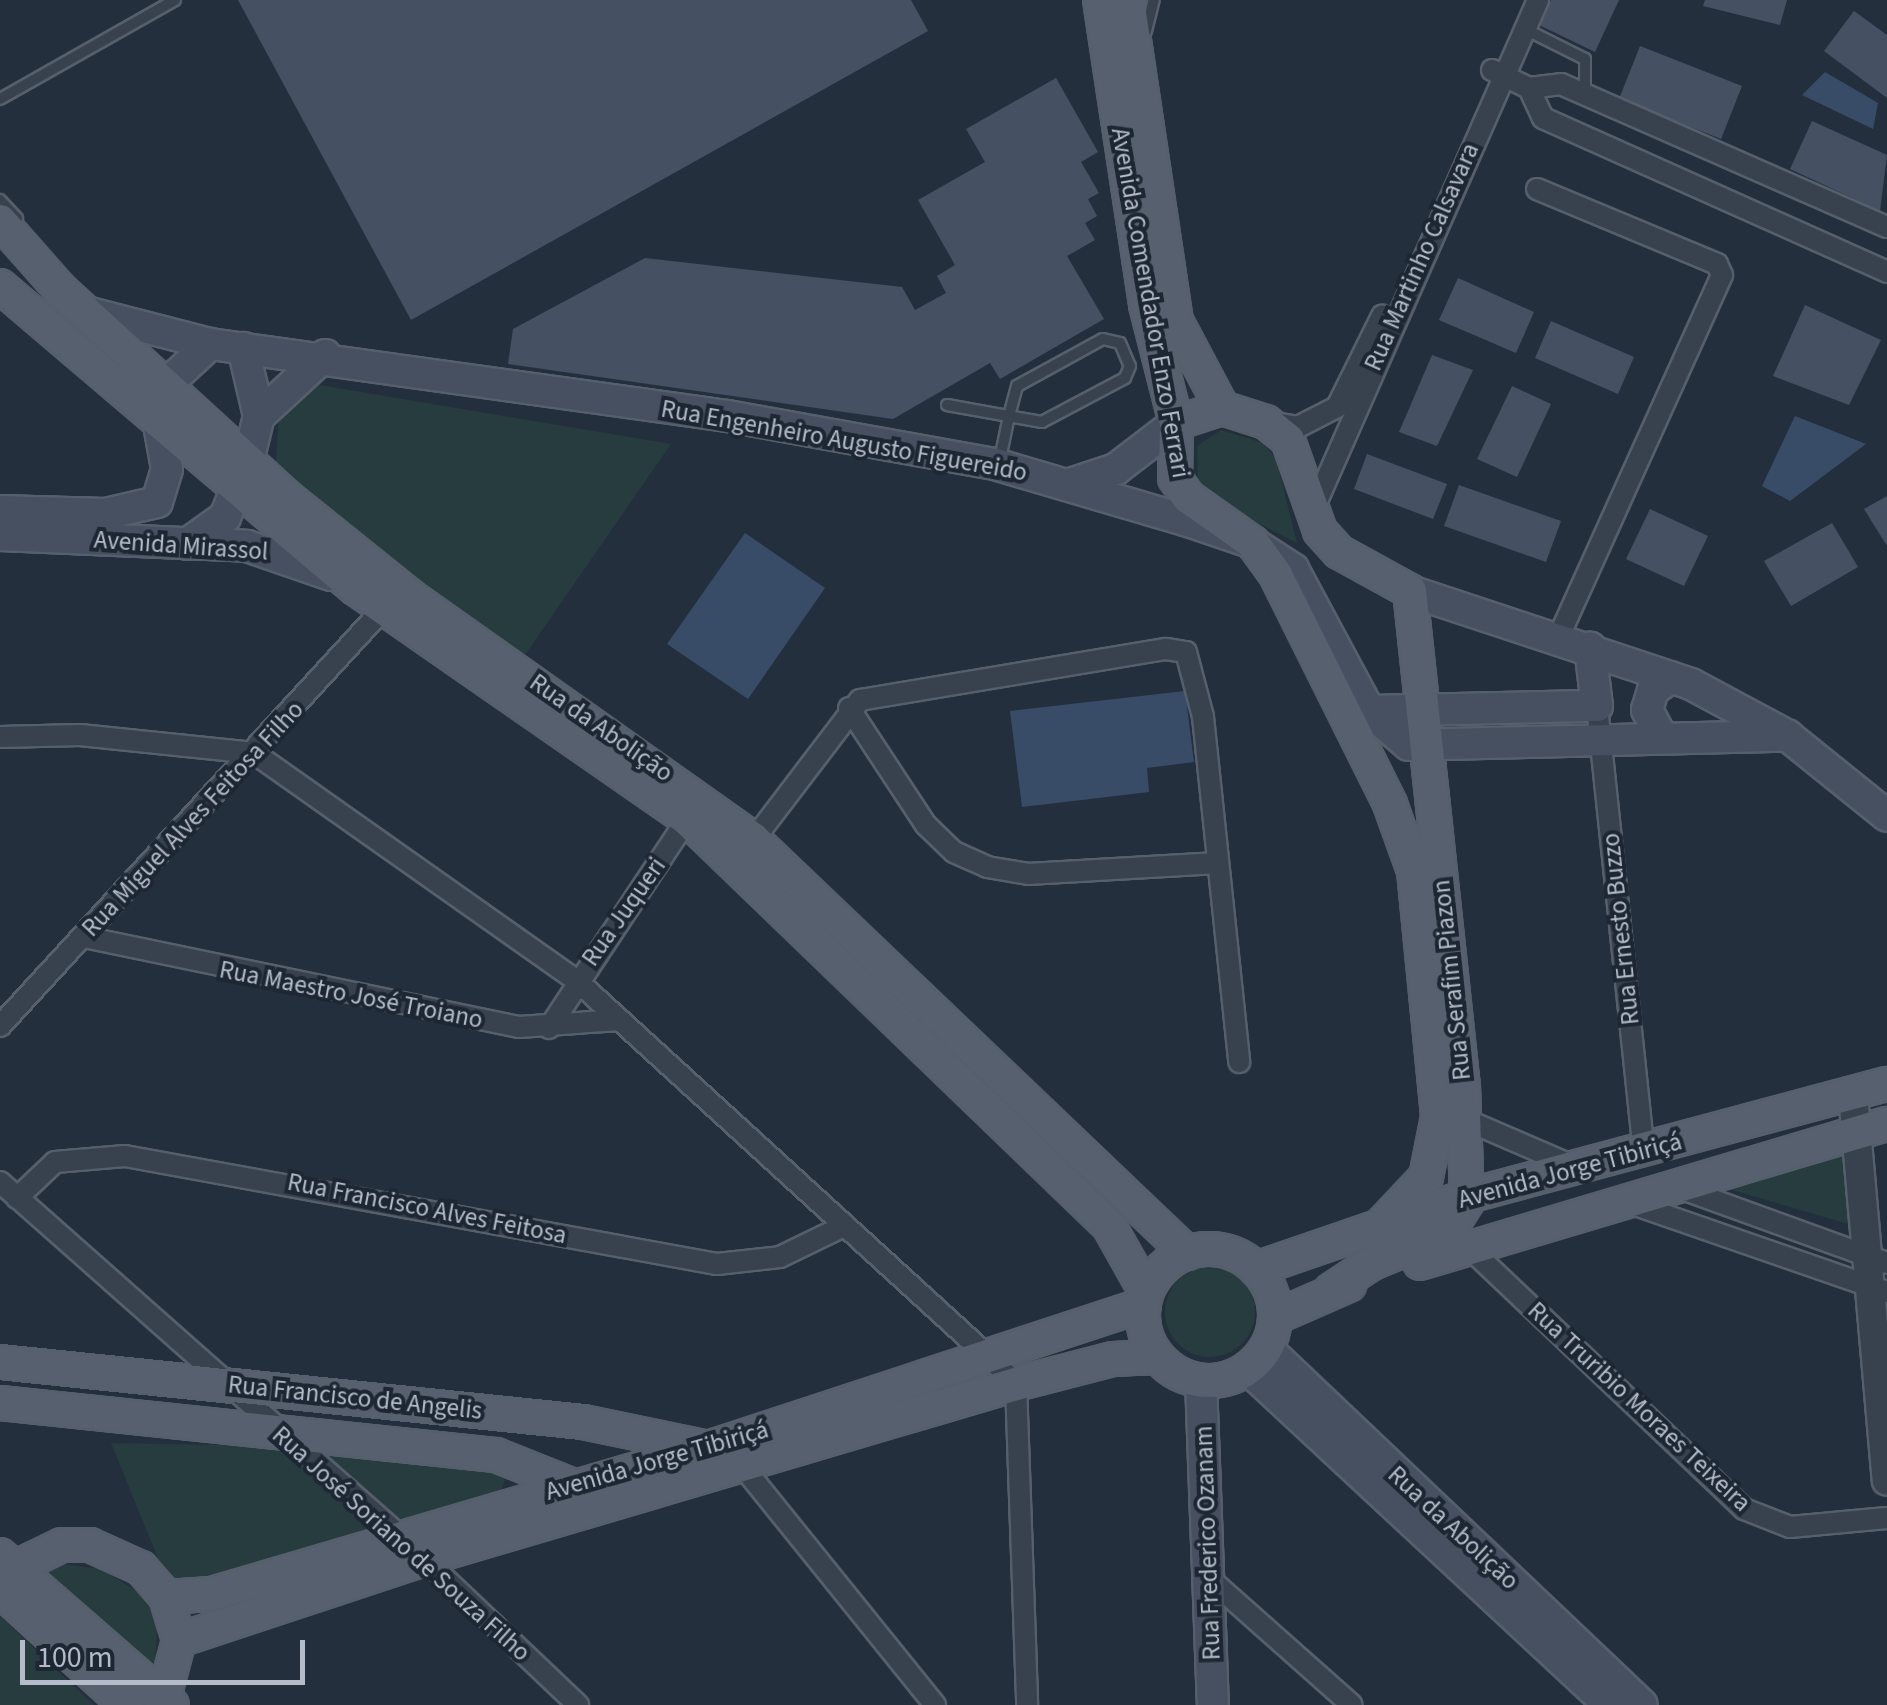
<!DOCTYPE html>
<meta charset="utf-8">
<style>
body{margin:0}
#map{position:relative;width:1887px;height:1705px;overflow:hidden;background:#242f3e;font-family:"Source Sans 3",sans-serif}
div>[style]{position:absolute}
[style*='--x']{left:calc(var(--x)*1px);top:calc(var(--y)*1px);width:calc(var(--w)*1px);rotate:calc(var(--a)*1deg)}
.green>*{inset:0;background:#263c3f}
.round{border-radius:50%}
.water>*{inset:0;background:#394c67}
.building>*{inset:0;background:#455162}
.roads{filter:drop-shadow(2px 0 #565f6c) drop-shadow(-2px 0 #565f6c) drop-shadow(0 2px #565f6c) drop-shadow(0 -2px #565f6c)}
.service>*{height:10px;margin:-5px;padding:0 5px;transform-origin:5px;border-radius:5px;background:#38414e}
.minor>*{height:20px;margin:-10px;padding:0 10px;transform-origin:10px;border-radius:10px;background:#38414e}
.tertiary>*{height:28px;margin:-14px;padding:0 14px;transform-origin:14px;border-radius:14px;background:#38414e}
.secondary>*{height:30px;margin:-15px;padding:0 15px;transform-origin:15px;border-radius:15px;background:#465061}
.primary>*{height:32px;margin:-16px;padding:0 16px;transform-origin:16px;border-radius:16px;background:#56606e}
.primary>.ring{margin:-16px;padding:0;box-sizing:content-box;background:none;border:32px solid #56606e;border-radius:50%}
span{translate:-50% -50%;white-space:nowrap;text-align:center;line-height:1.15;-webkit-text-stroke:8px #1d2633;paint-order:stroke}
.street-label{font-size:25px;color:#b4bcc9}
.scale{position:absolute;left:20px;top:1640px;width:285px;height:45px;box-sizing:border-box;border:5px solid #b4bcc9;border-top:0;padding-left:12px;font-size:30px;line-height:35px;white-space:nowrap;color:#b4bcc9;-webkit-text-stroke:8px #1d2633;paint-order:stroke}
</style>
<div id="map">
<div class="green">
<i style="clip-path:polygon(308px 383px,349px 390px,671px 444px,518px 665px,289px 494px,276px 462px,279px 416px)"></i>
<i style="clip-path:polygon(1221px 430px,1263px 443px,1276px 459px,1297px 543px,1218px 503px,1198px 482px,1197px 446px)"></i>
<i style="clip-path:polygon(1855px 1147px,1855px 1226px,1715px 1185px)"></i>
<i class="round" style="left:1165px;top:1267px;width:90px;height:90px"></i>
<i style="clip-path:polygon(111px 1443px,282px 1446px,496px 1472px,505px 1480px,501px 1491px,190px 1581px,166px 1578px)"></i>
<i style="clip-path:polygon(62px 1564px,101px 1569px,143px 1595px,158px 1620px,154px 1676px,44px 1571px)"></i>
<i style="clip-path:polygon(0 1616px,94px 1705px,0 1705px)"></i>
</div>
<div class="water">
<i style="clip-path:polygon(1825px 72px,1878px 103px,1873px 129px,1802px 95px)"></i>
<i style="clip-path:polygon(1795px 416px,1866px 444px,1790px 501px,1762px 486px)"></i>
<i style="clip-path:polygon(745px 533px,825px 588px,748px 699px,667px 644px)"></i>
<i style="clip-path:polygon(1185px 691px,1194px 762px,1147px 768px,1149px 792px,1022px 807px,1010px 711px)"></i>
</div>
<div class="building">
<i style="clip-path:polygon(238px 0,911px 0,928px 31px,411px 320px)"></i>
<i style="clip-path:polygon(1551px 0,1619px 0,1595px 52px,1539px 25px)"></i>
<i style="clip-path:polygon(1705px 0,1787px 0,1780px 25px,1703px 6px)"></i>
<i style="clip-path:polygon(1854px 11px,1887px 35px,1887px 98px,1824px 51px)"></i>
<i style="clip-path:polygon(1640px 46px,1742px 86px,1721px 139px,1619px 99px)"></i>
<i style="clip-path:polygon(1056px 78px,1098px 152px,1081px 162px,1099px 193px,1088px 199px,1097px 216px,1085px 223px,1095px 240px,1067px 256px,1104px 319px,1000px 379px,990px 363px,893px 419px,508px 364px,513px 329px,645px 258px,902px 287px,915px 310px,946px 293px,937px 276px,955px 265px,918px 200px,985px 162px,966px 129px)"></i>
<i style="clip-path:polygon(1812px 121px,1887px 155px,1880px 211px,1790px 169px)"></i>
<i style="clip-path:polygon(1458px 278px,1534px 312px,1516px 353px,1439px 320px)"></i>
<i style="clip-path:polygon(1805px 305px,1881px 340px,1849px 405px,1773px 376px)"></i>
<i style="clip-path:polygon(1551px 321px,1634px 357px,1618px 394px,1535px 358px)"></i>
<i style="clip-path:polygon(1432px 355px,1473px 370px,1437px 446px,1399px 432px)"></i>
<i style="clip-path:polygon(1512px 386px,1551px 404px,1517px 477px,1477px 459px)"></i>
<i style="clip-path:polygon(1367px 454px,1447px 484px,1433px 519px,1354px 489px)"></i>
<i style="clip-path:polygon(1459px 485px,1561px 521px,1546px 562px,1444px 526px)"></i>
<i style="clip-path:polygon(1887px 496px,1887px 546px,1864px 509px)"></i>
<i style="clip-path:polygon(1650px 509px,1708px 536px,1684px 586px,1626px 559px)"></i>
<i style="clip-path:polygon(1832px 523px,1858px 567px,1791px 606px,1764px 561px)"></i>
</div>
<div class="roads">
<div class="service">
<i style="--x:1525;--y:29;--w:67;--a:26.6"></i>
<i style="--x:1585;--y:59;--w:35;--a:90"></i>
<i style="--x:1146;--y:31;--w:32;--a:-76"></i>
<i style="--x:0;--y:99;--w:201;--a:-29.5"></i>
<i style="--x:0;--y:200;--w:25;--a:47"></i>
<i style="--x:947;--y:405;--w:63;--a:10.1"></i>
<i style="--x:1009;--y:416;--w:31;--a:-75"></i>
<i style="--x:1017;--y:386;--w:98;--a:-28.7"></i>
<i style="--x:1103;--y:339;--w:17;--a:13"></i>
<i style="--x:1120;--y:343;--w:25;--a:67"></i>
<i style="--x:1130;--y:366;--w:13;--a:113"></i>
<i style="--x:1125;--y:378;--w:94;--a:152.1"></i>
<i style="--x:1042;--y:422;--w:34;--a:-170"></i>
<i style="--x:1009;--y:416;--w:49;--a:101.8"></i>
</div>
<div class="minor">
<i style="--x:1492;--y:70;--w:41;--a:25.9"></i>
<i style="--x:1529;--y:88;--w:32;--a:-7"></i>
<i style="--x:1561;--y:84;--w:356;--a:23.7"></i>
<i style="--x:1529;--y:88;--w:33;--a:65"></i>
<i style="--x:1543;--y:118;--w:377;--a:24.1"></i>
<i style="--x:1537;--y:189;--w:195;--a:22.6"></i>
<i style="--x:1717;--y:264;--w:12;--a:66"></i>
<i style="--x:1722;--y:275;--w:399;--a:114.3"></i>
<i style="--x:1273;--y:423;--w:25;--a:9"></i>
<i style="--x:1298;--y:427;--w:44;--a:-27.1"></i>
<i style="--x:1337;--y:407;--w:102;--a:-63.7"></i>
<i style="--x:1313;--y:510;--w:557;--a:-66.19"></i>
<i style="--x:1597;--y:706;--w:448;--a:84"></i>
<i style="--x:849;--y:708;--w:140;--a:56.7"></i>
<i style="--x:926;--y:825;--w:39;--a:44"></i>
<i style="--x:954;--y:852;--w:36;--a:24"></i>
<i style="--x:987;--y:867;--w:43;--a:9.5"></i>
<i style="--x:1029;--y:874;--w:188;--a:-3.3"></i>
<i style="--x:0;--y:737;--w:80;--a:-1.4"></i>
<i style="--x:80;--y:735;--w:175;--a:5.9"></i>
<i style="--x:254;--y:753;--w:394;--a:35.2"></i>
<i style="--x:576;--y:980;--w:561;--a:42.4"></i>
<i style="--x:990;--y:1358;--w:37;--a:45"></i>
<i style="--x:1016;--y:1384;--w:321;--a:88"></i>
<i style="--x:748;--y:847;--w:185;--a:-52.7"></i>
<i style="--x:860;--y:700;--w:310;--a:-9.5"></i>
<i style="--x:1166;--y:649;--w:20;--a:9"></i>
<i style="--x:1186;--y:652;--w:67;--a:75.3"></i>
<i style="--x:1203;--y:717;--w:347;--a:84"></i>
<i style="--x:84;--y:937;--w:444;--a:11.7"></i>
<i style="--x:519;--y:1027;--w:101;--a:-4"></i>
<i style="--x:0;--y:1026;--w:566;--a:-47.43"></i>
<i style="--x:549;--y:1028;--w:259;--a:-56.5"></i>
<i style="--x:1466;--y:1120;--w:119;--a:23.3"></i>
<i style="--x:0;--y:1182;--w:533;--a:41.5"></i>
<i style="--x:399;--y:1535;--w:247;--a:43.5"></i>
<i style="--x:1677;--y:1187;--w:223;--a:19.9"></i>
<i style="--x:17;--y:1198;--w:52;--a:-43.5"></i>
<i style="--x:55;--y:1162;--w:70;--a:-4.9"></i>
<i style="--x:125;--y:1156;--w:602;--a:10.34"></i>
<i style="--x:717;--y:1264;--w:63;--a:-6.3"></i>
<i style="--x:780;--y:1257;--w:71;--a:-25.8"></i>
<i style="--x:1627;--y:1202;--w:275;--a:19.1"></i>
<i style="--x:1469;--y:1248;--w:379;--a:43.5"></i>
<i style="--x:1744;--y:1509;--w:49;--a:21.4"></i>
<i style="--x:1790;--y:1527;--w:97;--a:-5.3"></i>
<i style="--x:743;--y:1467;--w:306;--a:51.1"></i>
<i style="--x:1211;--y:1580;--w:188;--a:41.6"></i>
</div>
<div class="tertiary">
<i style="--x:1853;--y:1095;--w:387;--a:85"></i>
</div>
<div class="secondary">
<i style="--x:86;--y:312;--w:128;--a:14.5"></i>
<i style="--x:210;--y:344;--w:522;--a:7.93"></i>
<i style="--x:727;--y:416;--w:275;--a:10.2"></i>
<i style="--x:998;--y:465;--w:195;--a:16.4"></i>
<i style="--x:1185;--y:520;--w:72;--a:18.7"></i>
<i style="--x:1253;--y:543;--w:48;--a:33"></i>
<i style="--x:1293;--y:569;--w:161;--a:61.8"></i>
<i style="--x:1369;--y:711;--w:52;--a:40.4"></i>
<i style="--x:1409;--y:745;--w:379;--a:-1.4"></i>
<i style="--x:259;--y:416;--w:90;--a:-42.7"></i>
<i style="--x:1067;--y:485;--w:52;--a:-18.1"></i>
<i style="--x:1116;--y:469;--w:76;--a:-37.5"></i>
<i style="--x:0;--y:511;--w:105;--a:1.6"></i>
<i style="--x:105;--y:514;--w:53;--a:-13"></i>
<i style="--x:157;--y:502;--w:34;--a:-73"></i>
<i style="--x:167;--y:469;--w:51;--a:-100.2"></i>
<i style="--x:158;--y:419;--w:36;--a:-76"></i>
<i style="--x:167;--y:384;--w:59;--a:-42.9"></i>
<i style="--x:0;--y:535;--w:247;--a:2.5"></i>
<i style="--x:247;--y:546;--w:89;--a:19"></i>
<i style="--x:187;--y:544;--w:47;--a:-35.4"></i>
<i style="--x:225;--y:517;--w:61;--a:-67.7"></i>
<i style="--x:248;--y:461;--w:46;--a:-76.3"></i>
<i style="--x:259;--y:416;--w:70;--a:-103.2"></i>
<i style="--x:1410;--y:591;--w:296;--a:18.3"></i>
<i style="--x:1691;--y:684;--w:110;--a:28.2"></i>
<i style="--x:1788;--y:736;--w:127;--a:38.9"></i>
<i style="--x:1369;--y:711;--w:228;--a:-1.3"></i>
<i style="--x:1597;--y:706;--w:59;--a:-96.8"></i>
<i style="--x:1662;--y:738;--w:32;--a:-118"></i>
<i style="--x:1647;--y:710;--w:21;--a:-73"></i>
<i style="--x:1653;--y:690;--w:22;--a:-36"></i>
<i style="--x:1266;--y:1348;--w:518;--a:43.52"></i>
<i style="--x:1248;--y:1369;--w:494;--a:42.9"></i>
<i style="--x:1201;--y:1381;--w:324;--a:87.9"></i>
</div>
<div class="primary">
<i style="--x:1100;--y:0;--w:308;--a:81.4"></i>
<i style="--x:1146;--y:305;--w:122;--a:75.7"></i>
<i style="--x:1176;--y:423;--w:55;--a:91"></i>
<i style="--x:1175;--y:478;--w:23;--a:56"></i>
<i style="--x:1188;--y:497;--w:80;--a:35.3"></i>
<i style="--x:1253;--y:543;--w:39;--a:54"></i>
<i style="--x:1276;--y:575;--w:256;--a:63.5"></i>
<i style="--x:1390;--y:804;--w:71;--a:70.3"></i>
<i style="--x:1414;--y:871;--w:247;--a:84.4"></i>
<i style="--x:1438;--y:1117;--w:61;--a:101.3"></i>
<i style="--x:1426;--y:1177;--w:73;--a:133.3"></i>
<i style="--x:1128;--y:0;--w:325;--a:81.5"></i>
<i style="--x:1176;--y:321;--w:98;--a:62.1"></i>
<i style="--x:0;--y:221;--w:91;--a:48.6"></i>
<i style="--x:60;--y:289;--w:308;--a:42.5"></i>
<i style="--x:287;--y:497;--w:158;--a:38.8"></i>
<i style="--x:410;--y:596;--w:420;--a:35.3"></i>
<i style="--x:753;--y:839;--w:600;--a:43.65"></i>
<i style="--x:0;--y:286;--w:466;--a:40.4"></i>
<i style="--x:355;--y:588;--w:404;--a:34.8"></i>
<i style="--x:687;--y:819;--w:586;--a:43.96"></i>
<i style="--x:1109;--y:1226;--w:76;--a:60.7"></i>
<i style="--x:1176;--y:423;--w:48;--a:-18.1"></i>
<i style="--x:1222;--y:408;--w:46;--a:17.7"></i>
<i style="--x:1266;--y:422;--w:28;--a:39"></i>
<i style="--x:1288;--y:440;--w:96;--a:70.6"></i>
<i style="--x:1320;--y:531;--w:28;--a:48"></i>
<i style="--x:1339;--y:552;--w:81;--a:28.8"></i>
<i style="--x:1410;--y:591;--w:497;--a:83.9"></i>
<i style="--x:1463;--y:1085;--w:117;--a:88"></i>
<i style="--x:1467;--y:1202;--w:36;--a:122"></i>
<i style="--x:1448;--y:1232;--w:82;--a:157.8"></i>
<i style="--x:1372;--y:1263;--w:49;--a:146.6"></i>
<i class="ring" style="left:1143px;top:1249px;width:100px;height:100px"></i>
<i style="--x:1420;--y:1263;--w:487;--a:-16.6"></i>
<i style="--x:1256;--y:1269;--w:224;--a:-19"></i>
<i style="--x:1468;--y:1196;--w:434;--a:-15"></i>
<i style="--x:1276;--y:1317;--w:80;--a:-23.7"></i>
<i style="--x:0;--y:1362;--w:586;--a:5.88"></i>
<i style="--x:583;--y:1422;--w:128;--a:11.7"></i>
<i style="--x:0;--y:1403;--w:499;--a:6"></i>
<i style="--x:496;--y:1455;--w:95;--a:21.7"></i>
<i style="--x:0;--y:1555;--w:228;--a:41.1"></i>
<i style="--x:0;--y:1575;--w:69;--a:-25.8"></i>
<i style="--x:62;--y:1545;--w:28;--a:0"></i>
<i style="--x:90;--y:1545;--w:56;--a:24.3"></i>
<i style="--x:141;--y:1568;--w:38;--a:49"></i>
<i style="--x:166;--y:1597;--w:45;--a:73.2"></i>
<i style="--x:179;--y:1640;--w:67;--a:104.7"></i>
<i style="--x:0;--y:1590;--w:171;--a:42.4"></i>
<i style="--x:166;--y:1597;--w:45;--a:-3.8"></i>
<i style="--x:211;--y:1594;--w:518;--a:-16.37"></i>
<i style="--x:708;--y:1448;--w:459;--a:-18.2"></i>
<i style="--x:179;--y:1640;--w:258;--a:-18.3"></i>
<i style="--x:424;--y:1559;--w:617;--a:-16.47"></i>
<i style="--x:1016;--y:1384;--w:100;--a:-14.5"></i>
<i style="--x:1113;--y:1359;--w:44;--a:-2.6"></i>
</div>
</div>
<div class="street-label">
<span style="left:1422px;top:257px;rotate:-66deg">Rua Martinho Calsavara</span>
<span style="left:1150px;top:303px;rotate:80deg">Avenida Comendador Enzo Ferrari</span>
<span style="left:844px;top:441px;rotate:10deg">Rua Engenheiro Augusto Figuereido</span>
<span style="left:181px;top:546px;rotate:4deg">Avenida Mirassol</span>
<span style="left:601px;top:728px;rotate:35deg">Rua da Abolição</span>
<span style="left:193px;top:819px;rotate:-47deg">Rua Miguel Alves Feitosa Filho</span>
<span style="left:624px;top:912px;rotate:-55deg">Rua Juqueri</span>
<span style="left:1621px;top:929px;rotate:-96deg">Rua Ernesto Buzzo</span>
<span style="left:1452px;top:980px;rotate:-96deg">Rua Serafim Piazon</span>
<span style="left:351px;top:995px;rotate:11deg">Rua Maestro José Troiano</span>
<span style="left:1570px;top:1171px;rotate:-15deg">Avenida Jorge Tibiriçá</span>
<span style="left:427px;top:1209px;rotate:11deg">Rua Francisco Alves Feitosa</span>
<span style="left:355px;top:1398px;rotate:6deg">Rua Francisco de Angelis</span>
<span style="left:1639px;top:1407px;rotate:43deg">Rua Truribio Moraes Teixeira</span>
<span style="left:657px;top:1461px;rotate:-16deg">Avenida Jorge Tibiriçá</span>
<span style="left:1453px;top:1528px;rotate:43deg">Rua da Abolição</span>
<span style="left:1208px;top:1543px;rotate:-92deg">Rua Frederico Ozanam</span>
<span style="left:401px;top:1544px;rotate:42deg">Rua José Soriano de Souza Filho</span>
</div>
<div class="scale">100 m</div>
</div>
